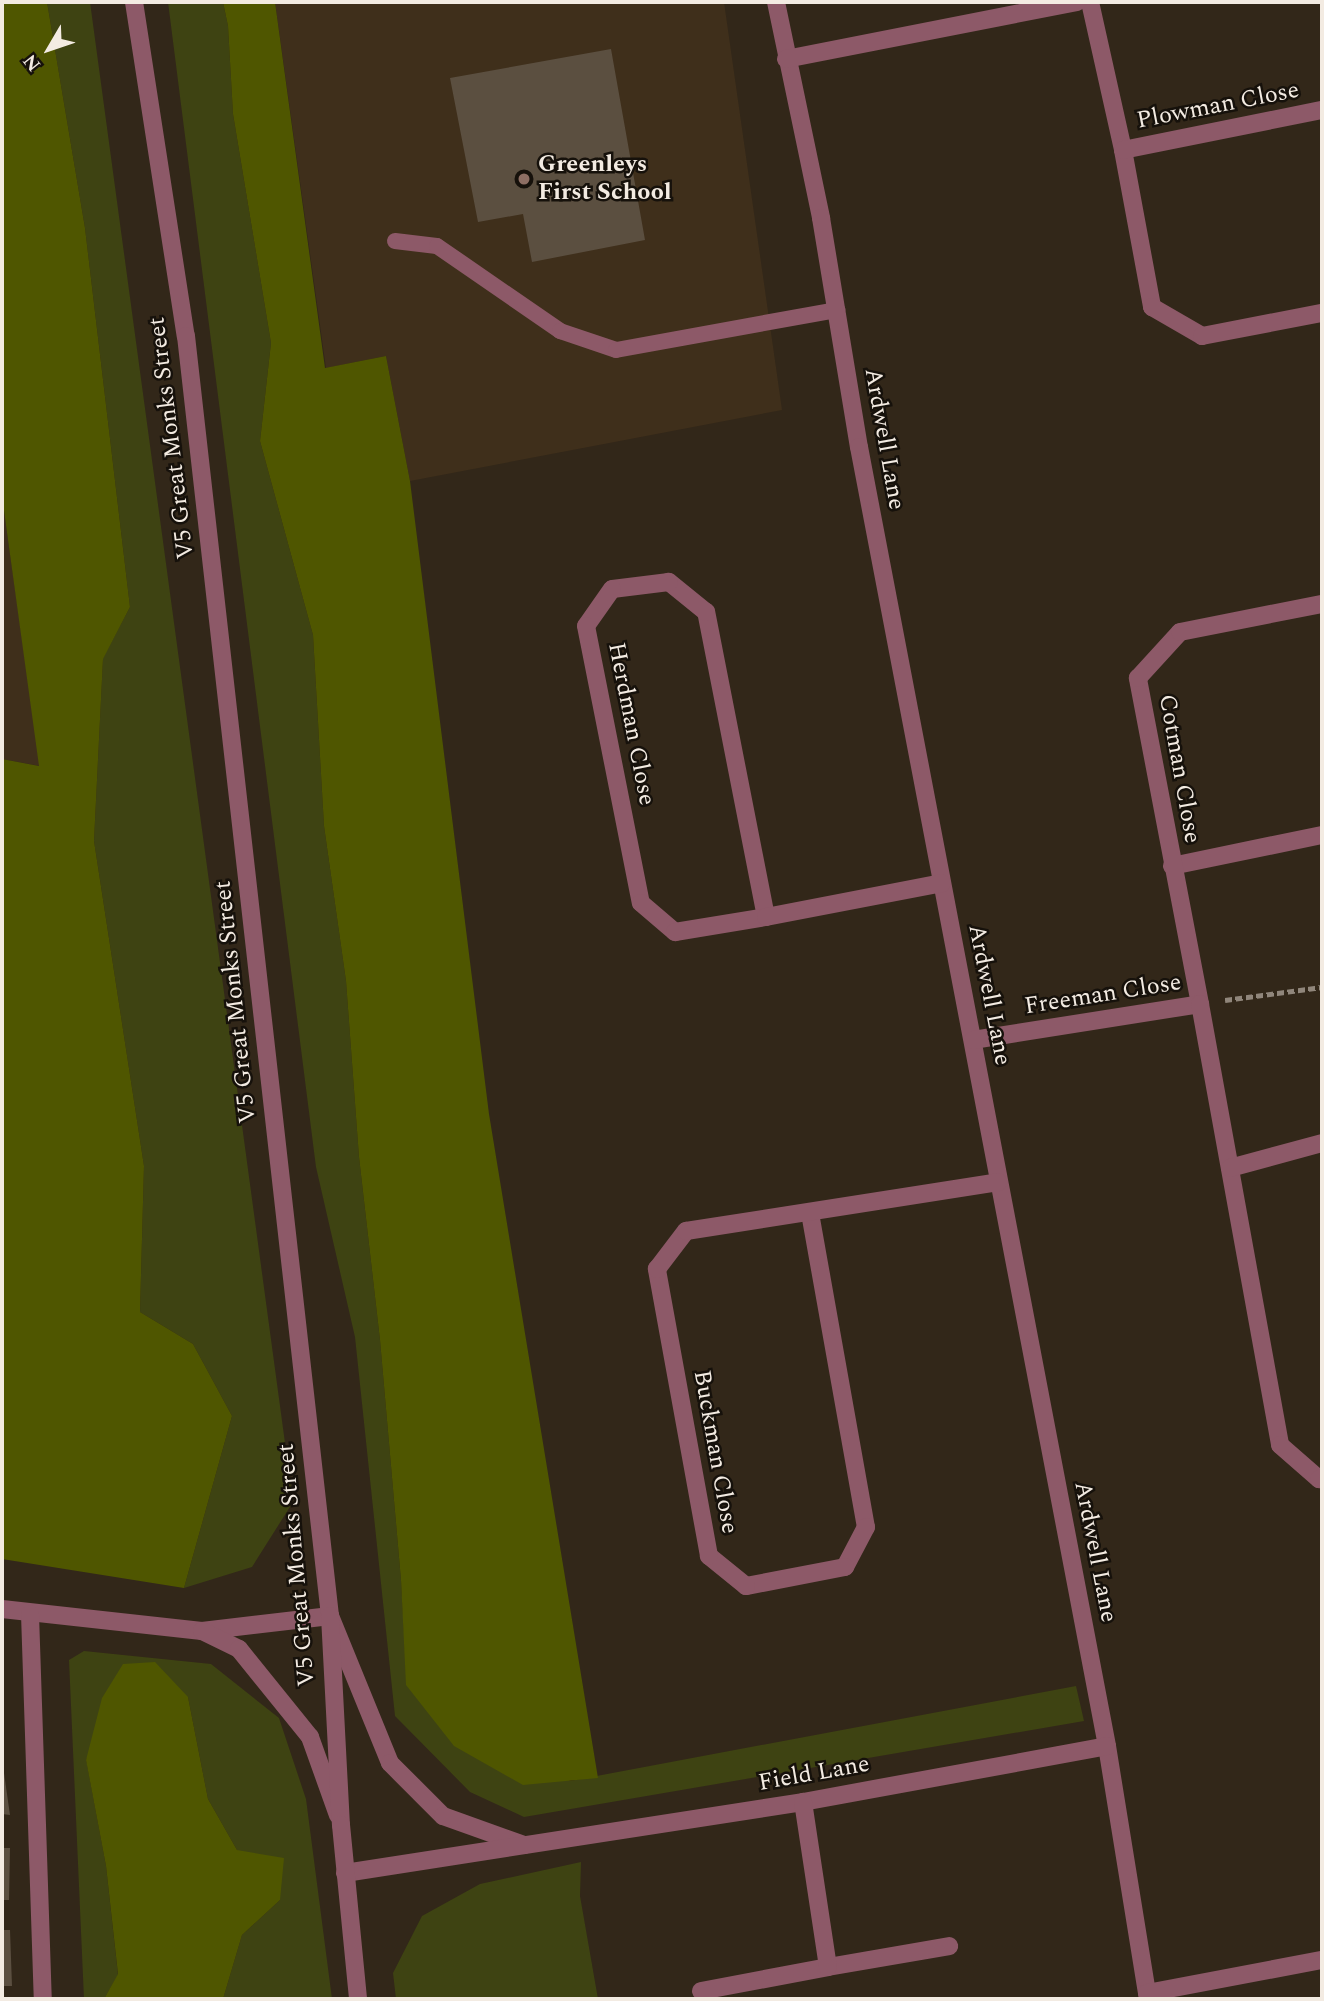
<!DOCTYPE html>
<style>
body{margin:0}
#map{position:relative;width:1324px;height:2001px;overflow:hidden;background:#322719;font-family:Spectral,serif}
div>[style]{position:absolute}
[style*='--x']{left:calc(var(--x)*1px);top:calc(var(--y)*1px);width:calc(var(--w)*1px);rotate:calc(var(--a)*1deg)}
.built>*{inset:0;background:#3f2f1b}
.green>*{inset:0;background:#3e4312}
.forest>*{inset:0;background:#4f5600}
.building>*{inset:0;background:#5b4f40}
.path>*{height:4.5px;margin-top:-2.25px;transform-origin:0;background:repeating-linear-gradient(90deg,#90867b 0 7px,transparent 0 10.5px)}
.service>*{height:16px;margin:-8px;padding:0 8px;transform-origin:8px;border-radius:8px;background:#8d5968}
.minor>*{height:18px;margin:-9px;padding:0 9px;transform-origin:9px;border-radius:9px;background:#8d5968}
.tertiary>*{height:18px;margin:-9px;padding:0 9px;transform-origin:9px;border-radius:9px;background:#8d5968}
.dots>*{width:19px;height:19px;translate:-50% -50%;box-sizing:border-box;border:4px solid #16110b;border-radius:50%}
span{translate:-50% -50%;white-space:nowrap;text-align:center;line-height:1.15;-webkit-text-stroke:5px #16110b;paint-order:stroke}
.street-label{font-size:24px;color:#f3ebe2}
.poi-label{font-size:24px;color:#f3ebe2;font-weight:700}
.left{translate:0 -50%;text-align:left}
.frame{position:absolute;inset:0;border:4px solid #f3ebe2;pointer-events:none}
.north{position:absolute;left:14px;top:14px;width:70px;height:70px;-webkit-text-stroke:5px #16110b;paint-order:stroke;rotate:231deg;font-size:19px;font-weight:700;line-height:28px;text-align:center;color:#f3ebe2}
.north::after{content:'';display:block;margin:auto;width:24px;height:32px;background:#f3ebe2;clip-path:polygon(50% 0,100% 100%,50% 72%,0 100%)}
</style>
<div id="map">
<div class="built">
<i style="clip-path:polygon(275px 2px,724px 2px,782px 410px,410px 481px,386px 356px,326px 368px)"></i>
<i style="clip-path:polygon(2px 496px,40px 766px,2px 759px)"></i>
</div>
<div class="green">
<i style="clip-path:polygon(47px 2px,90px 2px,293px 1502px,252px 1567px,184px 1588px,232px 1416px,193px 1344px,140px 1312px,144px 1166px,94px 841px,103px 658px,130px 607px,85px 228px)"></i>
<i style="clip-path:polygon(168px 2px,223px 2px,228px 26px,233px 114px,271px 343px,260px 441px,313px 635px,324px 826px,346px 981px,359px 1157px,380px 1340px,401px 1580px,407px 1685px,570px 1781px,1076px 1686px,1084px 1721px,524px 1817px,470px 1792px,395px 1716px,355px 1337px,316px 1167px)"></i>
<i style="clip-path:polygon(84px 1651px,211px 1664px,279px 1718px,306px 1799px,332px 1999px,223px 1999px,242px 1935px,280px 1900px,237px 1850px,208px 1799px,188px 1697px,86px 1759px,106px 1866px,118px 1975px,104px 1999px,84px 1999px,69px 1660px)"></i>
<i style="clip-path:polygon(581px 1862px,580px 1896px,598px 1999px,396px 1999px,393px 1973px,422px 1916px,480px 1884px)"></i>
</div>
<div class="forest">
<i style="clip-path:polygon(2px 2px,47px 2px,85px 228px,130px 607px,103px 659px,94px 841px,144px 1166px,140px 1312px,193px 1344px,232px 1416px,184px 1588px,2px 1559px,2px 759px,39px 766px,2px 496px)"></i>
<i style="clip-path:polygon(223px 2px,275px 2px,325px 368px,386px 356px,410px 481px,489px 1114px,598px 1778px,523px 1785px,454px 1746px,406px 1685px,401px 1580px,380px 1340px,359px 1157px,346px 981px,324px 826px,313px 635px,260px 441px,271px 343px,233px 114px,228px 26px)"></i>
<i style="clip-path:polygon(155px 1662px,188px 1697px,208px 1799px,237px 1850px,284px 1858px,280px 1900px,242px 1935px,223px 1999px,104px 1999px,118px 1974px,106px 1866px,86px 1760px,102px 1698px,123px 1664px)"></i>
</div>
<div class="building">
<i style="clip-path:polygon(611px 49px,645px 240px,532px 262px,523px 214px,478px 222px,450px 78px)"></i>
<i style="clip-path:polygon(2px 1773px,4px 1773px,10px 1815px,2px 1814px)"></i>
<i style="clip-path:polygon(2px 1848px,10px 1848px,9px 1900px,2px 1900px)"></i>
<i style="clip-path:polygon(2px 1930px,10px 1930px,12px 1986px,2px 1986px)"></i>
</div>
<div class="path">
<i style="--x:1225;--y:1000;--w:98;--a:-7.6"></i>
</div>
<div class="service">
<i style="--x:395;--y:241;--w:42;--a:6.8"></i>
<i style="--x:437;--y:246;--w:150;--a:34.6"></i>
<i style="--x:560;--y:331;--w:59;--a:18.7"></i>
<i style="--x:616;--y:350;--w:225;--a:-10.3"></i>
</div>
<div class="minor">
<i style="--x:776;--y:2;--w:221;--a:78.2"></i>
<i style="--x:821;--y:218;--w:232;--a:80.6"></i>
<i style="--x:859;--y:447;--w:1322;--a:79.19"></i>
<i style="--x:1107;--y:1746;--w:256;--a:80.8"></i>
<i style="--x:1090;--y:2;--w:152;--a:77.4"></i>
<i style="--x:1123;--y:150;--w:160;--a:79.5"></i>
<i style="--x:1152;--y:307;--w:58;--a:30.1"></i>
<i style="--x:1202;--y:336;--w:122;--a:-10.9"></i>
<i style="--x:786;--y:59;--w:297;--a:-11.1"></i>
<i style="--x:1123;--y:150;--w:203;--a:-11.4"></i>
<i style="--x:1172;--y:866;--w:153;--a:-11.7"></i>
<i style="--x:766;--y:917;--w:311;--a:-101.1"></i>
<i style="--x:706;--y:612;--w:48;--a:-141"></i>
<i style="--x:669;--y:582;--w:57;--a:173"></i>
<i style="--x:612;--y:589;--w:45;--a:125.1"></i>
<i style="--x:586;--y:626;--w:282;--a:78.8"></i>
<i style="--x:641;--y:903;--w:45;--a:40.5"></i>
<i style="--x:675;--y:932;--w:92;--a:-9.4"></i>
<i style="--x:766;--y:917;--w:179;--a:-10.9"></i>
<i style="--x:1200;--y:1004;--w:332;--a:-100.8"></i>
<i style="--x:1138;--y:678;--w:62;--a:-47.6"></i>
<i style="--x:1180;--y:632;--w:145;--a:-11.2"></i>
<i style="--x:973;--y:1040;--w:230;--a:-9"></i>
<i style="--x:1200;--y:1004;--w:448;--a:79.7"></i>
<i style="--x:1280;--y:1445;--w:52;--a:41.1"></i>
<i style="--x:1319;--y:1479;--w:3;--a:-18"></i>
<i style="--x:1230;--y:1168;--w:95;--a:-15.2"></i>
<i style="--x:810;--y:1213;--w:319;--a:79.9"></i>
<i style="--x:866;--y:1527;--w:45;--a:117.7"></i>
<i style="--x:845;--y:1567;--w:101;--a:169.1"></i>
<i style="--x:746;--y:1586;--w:48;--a:-141"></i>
<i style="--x:709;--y:1556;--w:292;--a:-100.3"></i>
<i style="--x:657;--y:1269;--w:48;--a:-52.7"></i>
<i style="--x:686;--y:1231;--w:316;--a:-8.9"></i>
<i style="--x:2;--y:1609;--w:201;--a:6.3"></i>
<i style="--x:202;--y:1631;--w:129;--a:-6.7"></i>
<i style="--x:330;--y:1616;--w:159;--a:67.8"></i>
<i style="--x:390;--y:1763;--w:75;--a:45"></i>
<i style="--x:443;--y:1816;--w:86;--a:19.7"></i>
<i style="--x:30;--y:1614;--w:385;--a:88.1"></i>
<i style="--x:202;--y:1631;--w:41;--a:25.9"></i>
<i style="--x:239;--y:1649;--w:113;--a:51.1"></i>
<i style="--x:310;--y:1737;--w:83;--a:70.3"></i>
<i style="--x:345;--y:1873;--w:463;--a:-8.8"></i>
<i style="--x:803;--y:1802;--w:309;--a:-10.4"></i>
<i style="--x:828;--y:1967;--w:123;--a:-9.8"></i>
<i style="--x:701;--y:1991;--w:129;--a:-10.7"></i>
<i style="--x:828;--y:1967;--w:167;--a:-98.6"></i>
<i style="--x:1147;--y:1993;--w:178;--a:-10.7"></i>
</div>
<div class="tertiary">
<i style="--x:134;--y:2;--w:338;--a:81.2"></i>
<i style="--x:186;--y:336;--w:1288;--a:83.58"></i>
<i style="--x:330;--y:1616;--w:209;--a:87"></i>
<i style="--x:341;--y:1825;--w:175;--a:84.4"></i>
</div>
<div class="dots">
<i style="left:524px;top:179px;background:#8d6e63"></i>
</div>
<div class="street-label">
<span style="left:1218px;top:106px;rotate:-11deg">Plowman Close</span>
<span style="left:172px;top:438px;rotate:-97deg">V5 Great Monks Street</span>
<span style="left:884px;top:439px;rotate:80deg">Ardwell Lane</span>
<span style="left:631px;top:724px;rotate:79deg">Herdman Close</span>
<span style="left:1179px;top:769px;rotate:80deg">Cotman Close</span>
<span style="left:989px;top:995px;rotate:79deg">Ardwell Lane</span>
<span style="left:1103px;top:995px;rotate:-9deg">Freeman Close</span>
<span style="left:236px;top:1002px;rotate:-96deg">V5 Great Monks Street</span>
<span style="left:715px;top:1452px;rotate:80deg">Buckman Close</span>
<span style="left:1095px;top:1552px;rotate:79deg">Ardwell Lane</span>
<span style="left:297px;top:1565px;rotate:-95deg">V5 Great Monks Street</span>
<span style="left:814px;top:1774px;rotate:-10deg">Field Lane</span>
</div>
<div class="poi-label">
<span class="left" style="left:538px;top:179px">Greenleys<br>First School</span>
</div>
<div class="frame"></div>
<div class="north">N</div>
</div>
